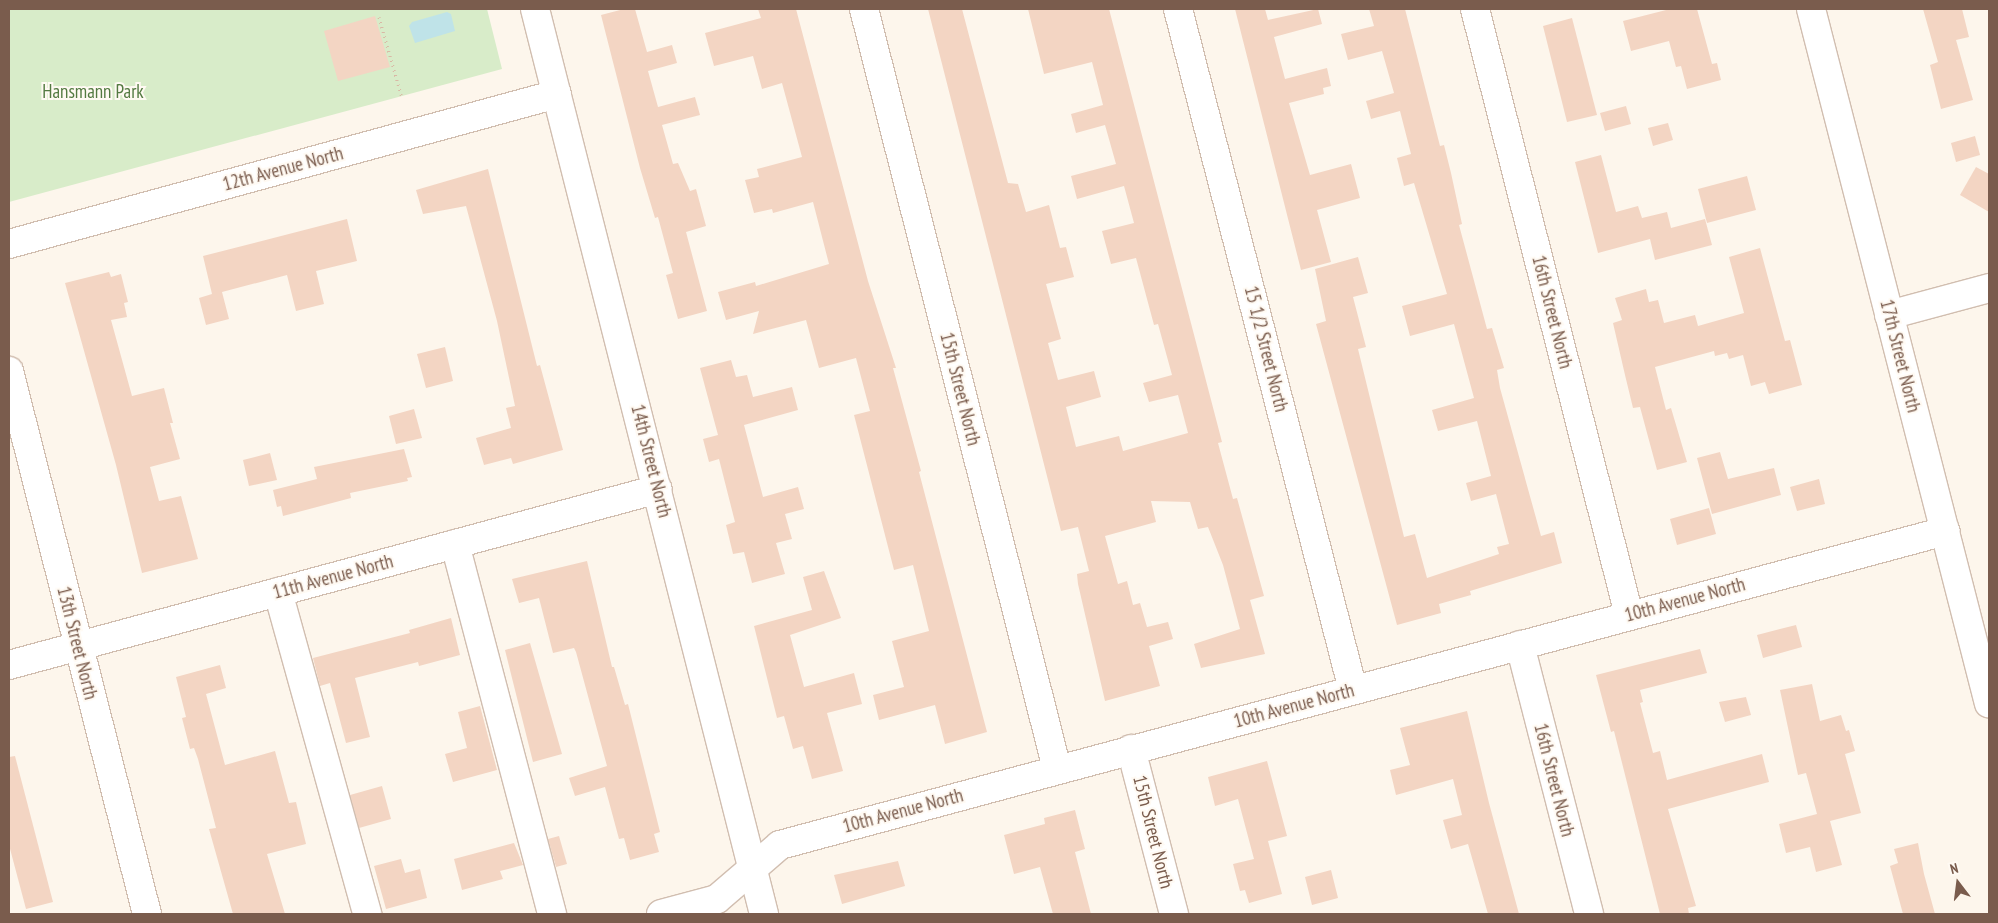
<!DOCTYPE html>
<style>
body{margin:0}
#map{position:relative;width:1998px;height:923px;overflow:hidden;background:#fdf6ec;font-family:"PT Sans Narrow",sans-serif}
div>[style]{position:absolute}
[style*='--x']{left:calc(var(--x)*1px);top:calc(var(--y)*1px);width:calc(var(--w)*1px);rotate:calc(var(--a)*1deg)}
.green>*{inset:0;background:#d8ecc9}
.water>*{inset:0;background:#bfe3e8}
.building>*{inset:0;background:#f3d5c3}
.path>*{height:3px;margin-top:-1.5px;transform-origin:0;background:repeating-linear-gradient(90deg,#d9b8a5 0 1px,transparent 0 5px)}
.roads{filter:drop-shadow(1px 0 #d1beb0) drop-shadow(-1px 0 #d1beb0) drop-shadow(0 1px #d1beb0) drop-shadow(0 -1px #d1beb0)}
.minor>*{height:28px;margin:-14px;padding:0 14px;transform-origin:14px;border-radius:14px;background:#fff}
span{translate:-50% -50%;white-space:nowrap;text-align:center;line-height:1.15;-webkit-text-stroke:4px #fffaf3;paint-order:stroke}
.park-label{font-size:19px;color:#537a41}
.street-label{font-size:19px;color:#7a5c4d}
.frame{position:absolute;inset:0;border:10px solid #7a5c4d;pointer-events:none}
.north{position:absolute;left:1933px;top:858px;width:50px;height:50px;-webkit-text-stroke:4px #fffaf3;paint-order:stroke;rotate:345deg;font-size:14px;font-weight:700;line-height:20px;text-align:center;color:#7a5c4d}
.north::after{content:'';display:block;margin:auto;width:18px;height:22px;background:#7a5c4d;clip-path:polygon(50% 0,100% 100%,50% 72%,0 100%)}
</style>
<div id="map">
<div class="green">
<i style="clip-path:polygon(9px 9px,487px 9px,502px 69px,9px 202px)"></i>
</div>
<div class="water">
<i style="clip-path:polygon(447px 12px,451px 14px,455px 31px,415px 43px,409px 26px,412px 22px)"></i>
</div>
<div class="building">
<i style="clip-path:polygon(624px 9px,635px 9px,647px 52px,672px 45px,677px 63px,648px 71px,658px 107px,695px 97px,700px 115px,662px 125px,673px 164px,678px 163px,690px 191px,696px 189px,706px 226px,686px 232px,707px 311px,678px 319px,666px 275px,673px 273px,658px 217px,655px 218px,640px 168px,601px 15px)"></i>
<i style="clip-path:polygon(758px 9px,796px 9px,868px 281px,896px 368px,893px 368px,921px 471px,919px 472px,987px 732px,945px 744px,935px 705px,879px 720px,873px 695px,904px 687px,892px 641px,929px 631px,913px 565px,894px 570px,854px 415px,870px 411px,856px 358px,819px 368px,806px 320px,753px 334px,759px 311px,726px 320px,718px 292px,755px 282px,756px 286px,829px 264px,813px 202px,773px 213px,772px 209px,754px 213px,745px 180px,759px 177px,757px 169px,802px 157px,782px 83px,762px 89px,753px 56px,714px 66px,705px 33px,761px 18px)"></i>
<i style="clip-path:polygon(928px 9px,962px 9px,1008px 183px,1018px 184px,1026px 212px,1049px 205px,1060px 248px,1066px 247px,1074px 277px,1046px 284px,1061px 339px,1048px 343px,1058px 380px,1094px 371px,1101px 397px,1066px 407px,1076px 447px,1119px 436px,1123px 451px,1188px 433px,1178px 395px,1149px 402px,1143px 383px,1172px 375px,1158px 324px,1154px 325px,1136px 258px,1111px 264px,1102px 231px,1134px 223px,1124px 186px,1077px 199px,1071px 176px,1116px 164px,1105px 125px,1076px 133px,1071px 114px,1103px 105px,1092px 62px,1044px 74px,1028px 9px,1109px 9px,1222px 442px,1218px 443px,1233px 499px,1237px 498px,1264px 596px,1250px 600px,1265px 654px,1201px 668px,1194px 644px,1240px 629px,1223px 565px,1208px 527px,1198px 529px,1190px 502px,1151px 501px,1156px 522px,1105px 536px,1118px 584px,1127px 581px,1133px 605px,1140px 603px,1147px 627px,1168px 622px,1173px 639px,1149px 646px,1160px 686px,1105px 701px,1078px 584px,1077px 574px,1089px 571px,1078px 527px,1061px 531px)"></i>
<i style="clip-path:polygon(1235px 9px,1265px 9px,1268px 20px,1318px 9px,1322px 24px,1274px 37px,1285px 79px,1327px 68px,1331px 86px,1323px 88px,1324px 94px,1289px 103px,1310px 175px,1351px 164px,1360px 198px,1317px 210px,1331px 262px,1301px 270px)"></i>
<i style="clip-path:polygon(1369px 9px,1405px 9px,1440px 146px,1444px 145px,1451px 173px,1462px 224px,1459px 225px,1487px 329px,1492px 328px,1504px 368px,1497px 370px,1500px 388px,1541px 536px,1554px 532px,1562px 563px,1470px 591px,1471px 595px,1439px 604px,1441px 613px,1397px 625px,1316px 324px,1326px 321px,1315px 269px,1358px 257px,1368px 293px,1353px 297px,1366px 347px,1358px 349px,1404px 537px,1415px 534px,1427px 578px,1499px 554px,1497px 547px,1509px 544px,1496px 494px,1471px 501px,1466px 483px,1491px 476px,1477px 421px,1438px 431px,1432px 410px,1474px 398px,1454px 324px,1410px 336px,1402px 306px,1447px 294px,1414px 183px,1404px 186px,1397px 158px,1411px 154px,1400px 111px,1371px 119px,1366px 101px,1394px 93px,1382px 51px,1348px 60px,1341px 34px,1374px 26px)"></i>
<i style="clip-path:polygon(1670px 9px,1697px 9px,1712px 64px,1717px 63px,1721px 80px,1687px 89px,1681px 66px,1676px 67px,1669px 41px,1631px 51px,1623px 21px)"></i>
<i style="clip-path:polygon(1923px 9px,1962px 9px,1969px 37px,1956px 40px,1973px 100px,1941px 109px,1930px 65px,1938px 62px)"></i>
<i style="clip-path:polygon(375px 16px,390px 67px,338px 81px,324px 31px)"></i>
<i style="clip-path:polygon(1572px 18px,1597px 115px,1567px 122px,1543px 26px)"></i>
<i style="clip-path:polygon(1626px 106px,1631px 124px,1605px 131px,1600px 113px)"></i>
<i style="clip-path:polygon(1668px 123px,1673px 140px,1653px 146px,1648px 128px)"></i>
<i style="clip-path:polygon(1975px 136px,1980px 155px,1956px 162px,1951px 143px)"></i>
<i style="clip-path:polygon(1601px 155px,1616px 212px,1638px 206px,1642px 218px,1667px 212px,1671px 228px,1705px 219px,1712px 245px,1655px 260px,1650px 239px,1598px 253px,1575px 162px)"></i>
<i style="clip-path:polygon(1976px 167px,1989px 174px,1989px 212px,1960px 195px)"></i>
<i style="clip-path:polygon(488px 169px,537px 366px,540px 365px,563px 450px,513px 464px,511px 458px,484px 465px,476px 438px,511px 428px,506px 408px,515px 406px,497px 321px,466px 206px,423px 214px,416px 190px)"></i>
<i style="clip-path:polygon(1747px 176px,1756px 210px,1707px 223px,1698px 189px)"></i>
<i style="clip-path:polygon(347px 219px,357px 261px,316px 271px,324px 304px,296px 311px,287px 275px,222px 292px,229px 319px,206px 325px,199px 298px,212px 294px,203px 256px)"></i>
<i style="clip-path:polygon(1760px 248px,1785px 341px,1790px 340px,1802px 385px,1769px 394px,1765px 382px,1751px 386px,1743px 355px,1729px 359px,1727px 353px,1715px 356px,1714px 351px,1655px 367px,1666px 410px,1671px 408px,1687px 462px,1657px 470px,1640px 407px,1633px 408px,1625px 375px,1613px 323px,1622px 320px,1615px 298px,1646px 289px,1649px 302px,1658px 300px,1664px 323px,1695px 315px,1698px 326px,1744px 313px,1729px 257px)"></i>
<i style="clip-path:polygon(109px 272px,111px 277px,121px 274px,128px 302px,124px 303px,127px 317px,111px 320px,132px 396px,164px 388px,173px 423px,170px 423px,180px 459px,150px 467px,159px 501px,181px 496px,198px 559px,142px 573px,116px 465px,65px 283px)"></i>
<i style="clip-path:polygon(445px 347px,453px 381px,426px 388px,417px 354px)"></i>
<i style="clip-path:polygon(731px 360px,736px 377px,747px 375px,753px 397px,792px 387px,798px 410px,744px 425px,763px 497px,798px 487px,804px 509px,785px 514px,792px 539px,776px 543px,785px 574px,752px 583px,744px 552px,733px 554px,726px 525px,735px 522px,719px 459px,709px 462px,703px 439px,718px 435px,700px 368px)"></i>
<i style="clip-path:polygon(414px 409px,422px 438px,396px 444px,389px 416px)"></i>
<i style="clip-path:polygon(404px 449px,412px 477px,407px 478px,408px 481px,350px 493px,351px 498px,283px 516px,281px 506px,277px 507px,273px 490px,317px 479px,314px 467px)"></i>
<i style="clip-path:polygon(1720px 452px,1728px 479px,1774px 468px,1781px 495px,1712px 514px,1697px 458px)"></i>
<i style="clip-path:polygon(270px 453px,277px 480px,249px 486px,243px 460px)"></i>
<i style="clip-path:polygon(1819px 479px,1825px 504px,1797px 511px,1790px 487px)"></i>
<i style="clip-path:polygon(1709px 508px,1716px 534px,1677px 545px,1670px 519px)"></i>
<i style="clip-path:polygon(587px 561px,612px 667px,614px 667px,625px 705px,628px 704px,660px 832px,654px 834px,659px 852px,630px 860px,624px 838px,619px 839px,605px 787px,575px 796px,569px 778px,607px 766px,576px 652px,574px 648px,553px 653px,539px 598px,519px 603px,512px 579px)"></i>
<i style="clip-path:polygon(824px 571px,841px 618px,790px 635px,804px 687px,854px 673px,862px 704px,827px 713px,843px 771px,812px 779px,803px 746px,793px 749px,784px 716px,777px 718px,754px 626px,812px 610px,803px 577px)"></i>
<i style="clip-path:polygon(451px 618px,460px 655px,419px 666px,418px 662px,355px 678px,370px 737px,346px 743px,330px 683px,320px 686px,313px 658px,410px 633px,409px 630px)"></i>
<i style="clip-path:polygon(1796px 625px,1802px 647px,1763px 658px,1757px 635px)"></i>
<i style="clip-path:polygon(530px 643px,562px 754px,533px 762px,505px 650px)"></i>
<i style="clip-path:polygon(1700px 649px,1707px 673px,1640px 690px,1643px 702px,1640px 703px,1653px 753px,1660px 751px,1667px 780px,1762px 754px,1769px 782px,1668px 809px,1696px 906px,1688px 908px,1689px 914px,1660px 914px,1614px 731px,1611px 732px,1596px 675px)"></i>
<i style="clip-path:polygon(220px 665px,226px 688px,206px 694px,225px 765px,275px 751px,289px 803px,296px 802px,306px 844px,267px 854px,285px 914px,233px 914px,209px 829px,216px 828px,198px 759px,194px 748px,190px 749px,182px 718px,186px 717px,176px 677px)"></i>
<i style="clip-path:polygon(1812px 684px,1820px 721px,1841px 715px,1846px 731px,1849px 730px,1855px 751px,1845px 754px,1861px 813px,1830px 821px,1842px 865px,1816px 872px,1810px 847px,1786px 853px,1779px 824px,1817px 814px,1806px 773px,1798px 775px,1780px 690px)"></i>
<i style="clip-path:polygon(1746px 697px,1751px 715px,1725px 722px,1719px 702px)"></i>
<i style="clip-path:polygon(480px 706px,497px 770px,453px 782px,445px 754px,467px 748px,458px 712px)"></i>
<i style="clip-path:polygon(1467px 711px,1489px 803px,1519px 914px,1488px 914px,1468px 844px,1451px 849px,1443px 820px,1462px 815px,1453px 779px,1396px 795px,1390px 770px,1410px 765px,1400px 728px)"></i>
<i style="clip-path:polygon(15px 756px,53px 902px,26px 909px,9px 845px,9px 757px)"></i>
<i style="clip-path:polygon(1267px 761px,1287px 836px,1268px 841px,1282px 894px,1249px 903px,1245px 890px,1240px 891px,1233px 864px,1254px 859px,1238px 799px,1215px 806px,1208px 777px)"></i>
<i style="clip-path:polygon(382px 786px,391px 819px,359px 828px,350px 795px)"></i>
<i style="clip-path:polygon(1075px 810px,1085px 849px,1075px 852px,1091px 914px,1053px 914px,1040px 867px,1014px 874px,1004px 835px,1045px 824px,1044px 818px)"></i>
<i style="clip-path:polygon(559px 836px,567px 864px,556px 867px,548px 839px)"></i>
<i style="clip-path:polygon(514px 843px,523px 865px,500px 871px,503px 879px,462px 890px,454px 859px)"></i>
<i style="clip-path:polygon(1918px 843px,1924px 874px,1935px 914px,1903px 914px,1890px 866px,1898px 863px,1894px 849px)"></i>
<i style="clip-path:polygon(401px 859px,405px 873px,420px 869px,427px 898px,386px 909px,374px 866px)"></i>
<i style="clip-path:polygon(898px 861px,905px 886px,842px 904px,834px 875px)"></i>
<i style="clip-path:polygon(1331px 870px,1338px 898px,1312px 905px,1305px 877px)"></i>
</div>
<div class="path">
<i style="--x:379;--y:17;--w:84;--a:74.1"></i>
</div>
<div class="roads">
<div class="minor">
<i style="--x:535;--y:9;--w:934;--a:75.8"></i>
<i style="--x:864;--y:9;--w:784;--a:75.75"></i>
<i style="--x:1178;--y:9;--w:703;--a:75.59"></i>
<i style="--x:1475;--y:9;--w:625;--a:75.74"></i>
<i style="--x:1811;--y:9;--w:717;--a:75.63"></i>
<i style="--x:9;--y:244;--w:568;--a:-15.31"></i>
<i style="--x:1889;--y:315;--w:104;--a:-15.1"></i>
<i style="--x:9;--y:371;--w:560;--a:75.74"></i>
<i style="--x:455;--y:544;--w:383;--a:75.3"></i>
<i style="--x:278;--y:592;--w:334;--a:74.5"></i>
<i style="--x:1520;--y:645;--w:278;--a:75.6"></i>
<i style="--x:9;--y:665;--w:672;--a:-15.17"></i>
<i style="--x:1131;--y:749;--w:171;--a:75.4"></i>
<i style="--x:661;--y:914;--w:58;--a:-15"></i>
<i style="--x:717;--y:899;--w:83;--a:-40.6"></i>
<i style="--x:780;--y:845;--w:1207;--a:-15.08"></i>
</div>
</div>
<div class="park-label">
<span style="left:93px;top:92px">Hansmann Park</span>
</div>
<div class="street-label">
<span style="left:283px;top:169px;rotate:-15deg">12th Avenue North</span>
<span style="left:1552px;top:312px;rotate:76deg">16th Street North</span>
<span style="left:1266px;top:349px;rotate:76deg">15 1/2 Street North</span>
<span style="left:1900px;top:356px;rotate:76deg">17th Street North</span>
<span style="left:960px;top:389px;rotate:76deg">15th Street North</span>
<span style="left:651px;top:461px;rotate:76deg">14th Street North</span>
<span style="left:333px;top:577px;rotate:-15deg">11th Avenue North</span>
<span style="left:1685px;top:600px;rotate:-15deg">10th Avenue North</span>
<span style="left:77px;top:643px;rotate:76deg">13th Street North</span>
<span style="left:1294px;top:706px;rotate:-15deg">10th Avenue North</span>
<span style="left:1554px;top:780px;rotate:76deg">16th Street North</span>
<span style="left:903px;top:811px;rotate:-15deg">10th Avenue North</span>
<span style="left:1153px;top:832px;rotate:76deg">15th Street North</span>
</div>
<div class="frame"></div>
<div class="north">N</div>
</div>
